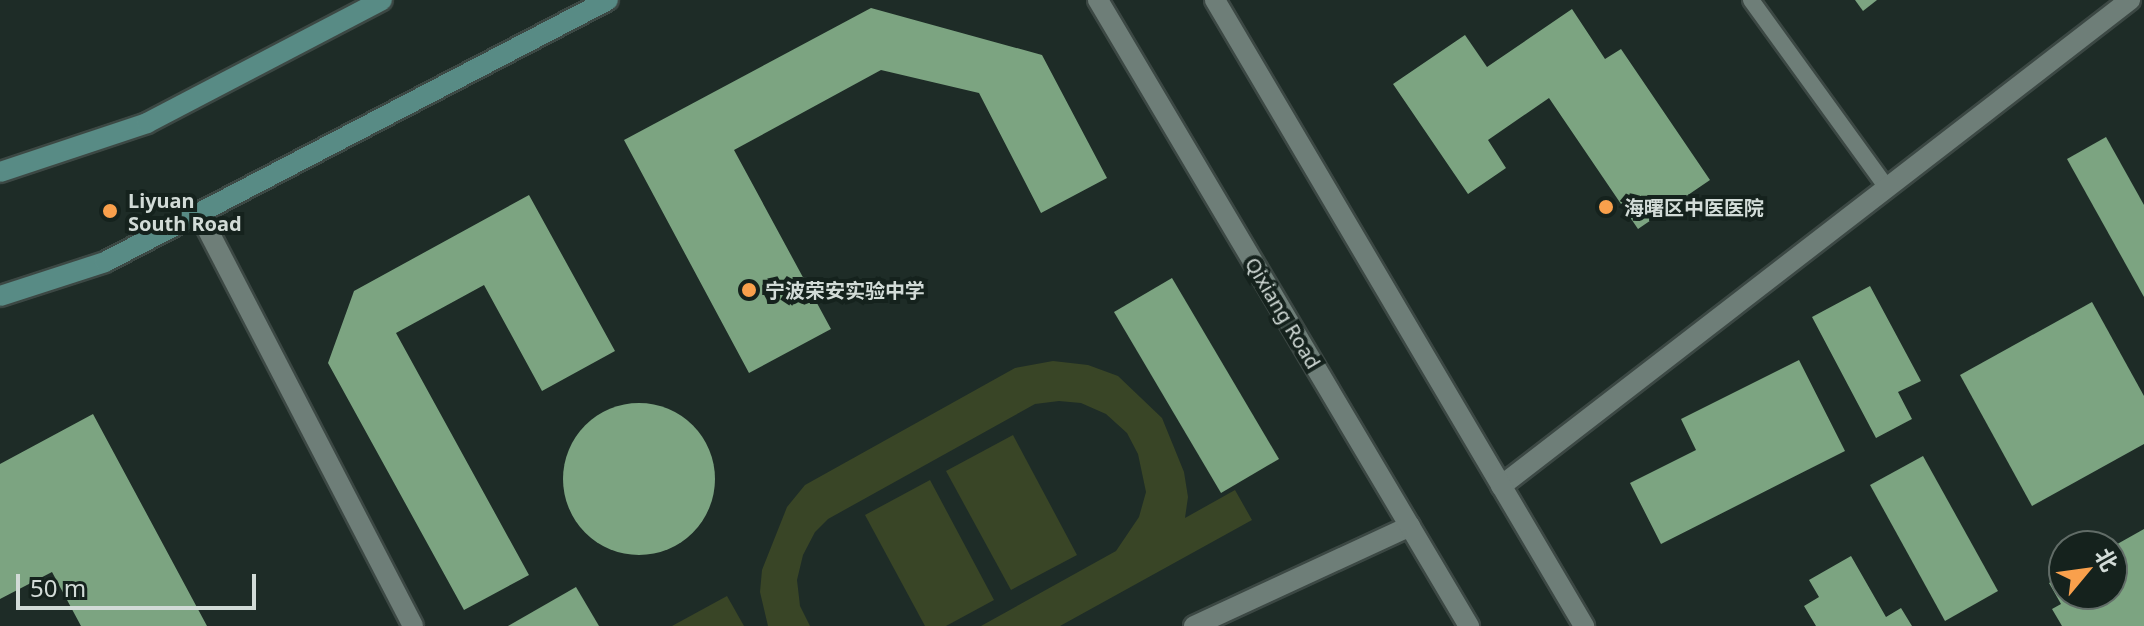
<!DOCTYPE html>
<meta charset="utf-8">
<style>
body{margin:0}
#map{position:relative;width:2144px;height:626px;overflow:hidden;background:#1e2c27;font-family:"Noto Sans","Noto Sans SC",sans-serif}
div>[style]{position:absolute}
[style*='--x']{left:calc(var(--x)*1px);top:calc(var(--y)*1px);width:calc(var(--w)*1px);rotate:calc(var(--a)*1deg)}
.green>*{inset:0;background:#394526}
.building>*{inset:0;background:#7ca481}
.round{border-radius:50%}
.roads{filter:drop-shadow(2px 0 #3c4844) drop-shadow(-2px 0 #3c4844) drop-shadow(0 2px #3c4844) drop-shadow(0 -2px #3c4844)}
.service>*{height:16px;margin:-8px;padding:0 8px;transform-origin:8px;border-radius:8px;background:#6e7e78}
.minor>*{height:20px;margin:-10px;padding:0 10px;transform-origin:10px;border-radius:10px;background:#6e7e78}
.tertiary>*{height:20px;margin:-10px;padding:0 10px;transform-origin:10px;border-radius:10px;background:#6e7e78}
.secondary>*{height:20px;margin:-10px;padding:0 10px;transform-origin:10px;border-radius:10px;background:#588b85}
.dots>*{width:22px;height:22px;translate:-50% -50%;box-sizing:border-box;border:4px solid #15221d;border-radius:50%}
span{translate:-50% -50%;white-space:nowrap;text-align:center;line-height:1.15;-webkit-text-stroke:8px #15221d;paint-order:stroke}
.poi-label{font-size:20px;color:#d2dbd7;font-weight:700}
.left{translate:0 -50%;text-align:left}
.street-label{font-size:20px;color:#d2dbd7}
.north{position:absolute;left:2048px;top:530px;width:80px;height:80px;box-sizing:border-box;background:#15221d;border:2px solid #616c67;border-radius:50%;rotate:61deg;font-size:22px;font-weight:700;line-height:32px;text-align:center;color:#d2dbd7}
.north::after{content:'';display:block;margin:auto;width:28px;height:36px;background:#f9a04c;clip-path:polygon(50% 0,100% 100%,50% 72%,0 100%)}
.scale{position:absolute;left:16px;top:574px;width:240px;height:36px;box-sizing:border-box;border:4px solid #d2dbd7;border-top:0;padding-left:10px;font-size:24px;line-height:28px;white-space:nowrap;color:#d2dbd7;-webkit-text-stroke:6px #15221d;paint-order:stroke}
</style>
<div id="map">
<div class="green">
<i style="clip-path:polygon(1053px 361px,1088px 365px,1118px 376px,1162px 418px,1184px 472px,1188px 497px,1185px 518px,1235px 490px,1252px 520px,1060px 626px,981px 626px,1116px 551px,1139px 517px,1146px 492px,1138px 454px,1127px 433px,1106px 414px,1081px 403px,1059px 401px,1035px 404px,828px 519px,815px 532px,803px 555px,797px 580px,800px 606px,810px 626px,768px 626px,760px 592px,762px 570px,787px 507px,805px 485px,1015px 368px)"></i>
<i style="clip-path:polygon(1013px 435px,1077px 555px,1011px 590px,946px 471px)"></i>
<i style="clip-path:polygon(930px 480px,994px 600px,946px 626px,925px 626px,865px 515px)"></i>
<i style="clip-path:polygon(727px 596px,744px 626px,672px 626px)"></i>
</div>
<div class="building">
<i style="clip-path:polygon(1855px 0,1877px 0,1863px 11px)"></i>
<i style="clip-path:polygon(871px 8px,1042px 55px,1107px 178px,1041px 213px,979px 93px,881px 70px,734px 150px,831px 329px,749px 373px,624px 140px)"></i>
<i style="clip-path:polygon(1572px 9px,1605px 59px,1621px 49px,1710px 180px,1638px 229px,1549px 98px,1488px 140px,1506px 168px,1468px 194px,1393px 84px,1465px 35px,1487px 67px)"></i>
<i style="clip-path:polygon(2106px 137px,2144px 205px,2144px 297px,2067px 159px)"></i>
<i style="clip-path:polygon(529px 195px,615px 351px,542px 391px,484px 285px,396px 333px,529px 575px,464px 610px,328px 363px,354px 291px)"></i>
<i style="clip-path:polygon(1172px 278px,1279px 459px,1221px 493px,1114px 312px)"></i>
<i style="clip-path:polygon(1870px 286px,1921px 381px,1898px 392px,1912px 419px,1876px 438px,1812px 317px)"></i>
<i style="clip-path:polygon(2092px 302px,2144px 396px,2144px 444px,2032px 506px,1960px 375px)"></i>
<i style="clip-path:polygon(1799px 360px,1845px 451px,1661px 544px,1630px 483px,1696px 450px,1681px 419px)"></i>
<i class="round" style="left:563px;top:403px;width:152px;height:152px"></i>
<i style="clip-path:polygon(93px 414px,207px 626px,81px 626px,52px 572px,0 599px,0 464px)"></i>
<i style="clip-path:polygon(1923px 456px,1998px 591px,1945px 621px,1870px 485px)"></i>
<i style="clip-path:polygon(2144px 529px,2144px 626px,2062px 626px,2052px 609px,2061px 604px,2049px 583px,2064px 575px,2064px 594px,2112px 594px,2112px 547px)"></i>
<i style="clip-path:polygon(1851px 556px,1886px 617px,1901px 608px,1912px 626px,1816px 626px,1804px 606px,1819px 597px,1809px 580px)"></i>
<i style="clip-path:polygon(576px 587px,599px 626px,508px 626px)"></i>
</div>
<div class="roads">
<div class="service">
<i style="--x:1751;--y:0;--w:232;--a:54.1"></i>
</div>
<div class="minor">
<i style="--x:199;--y:213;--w:465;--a:62.6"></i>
<i style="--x:1501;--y:486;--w:795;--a:-37.69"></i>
<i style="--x:1194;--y:626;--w:238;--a:-24.8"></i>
</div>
<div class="tertiary">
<i style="--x:1098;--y:0;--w:728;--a:59.35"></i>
<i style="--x:1215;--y:0;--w:727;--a:59.48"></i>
</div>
<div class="secondary">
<i style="--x:0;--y:172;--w:155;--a:-18.4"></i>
<i style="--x:147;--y:123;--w:265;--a:-27.6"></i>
<i style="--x:0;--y:296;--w:110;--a:-17.9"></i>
<i style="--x:105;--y:262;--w:567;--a:-27.51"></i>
</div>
</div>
<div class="dots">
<i style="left:1606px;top:207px;background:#f9a04c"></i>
<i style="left:110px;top:211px;background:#f9a04c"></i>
<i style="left:749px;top:290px;background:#f9a04c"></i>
</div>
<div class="poi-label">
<span class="left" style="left:128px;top:212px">Liyuan<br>South Road</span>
<span class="left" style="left:1624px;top:207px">海曙区中医医院</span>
<span class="left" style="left:765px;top:290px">宁波荣安实验中学</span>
</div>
<div class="street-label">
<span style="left:1283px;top:313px;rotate:59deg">Qixiang Road</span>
</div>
<div class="north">北</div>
<div class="scale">50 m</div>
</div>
